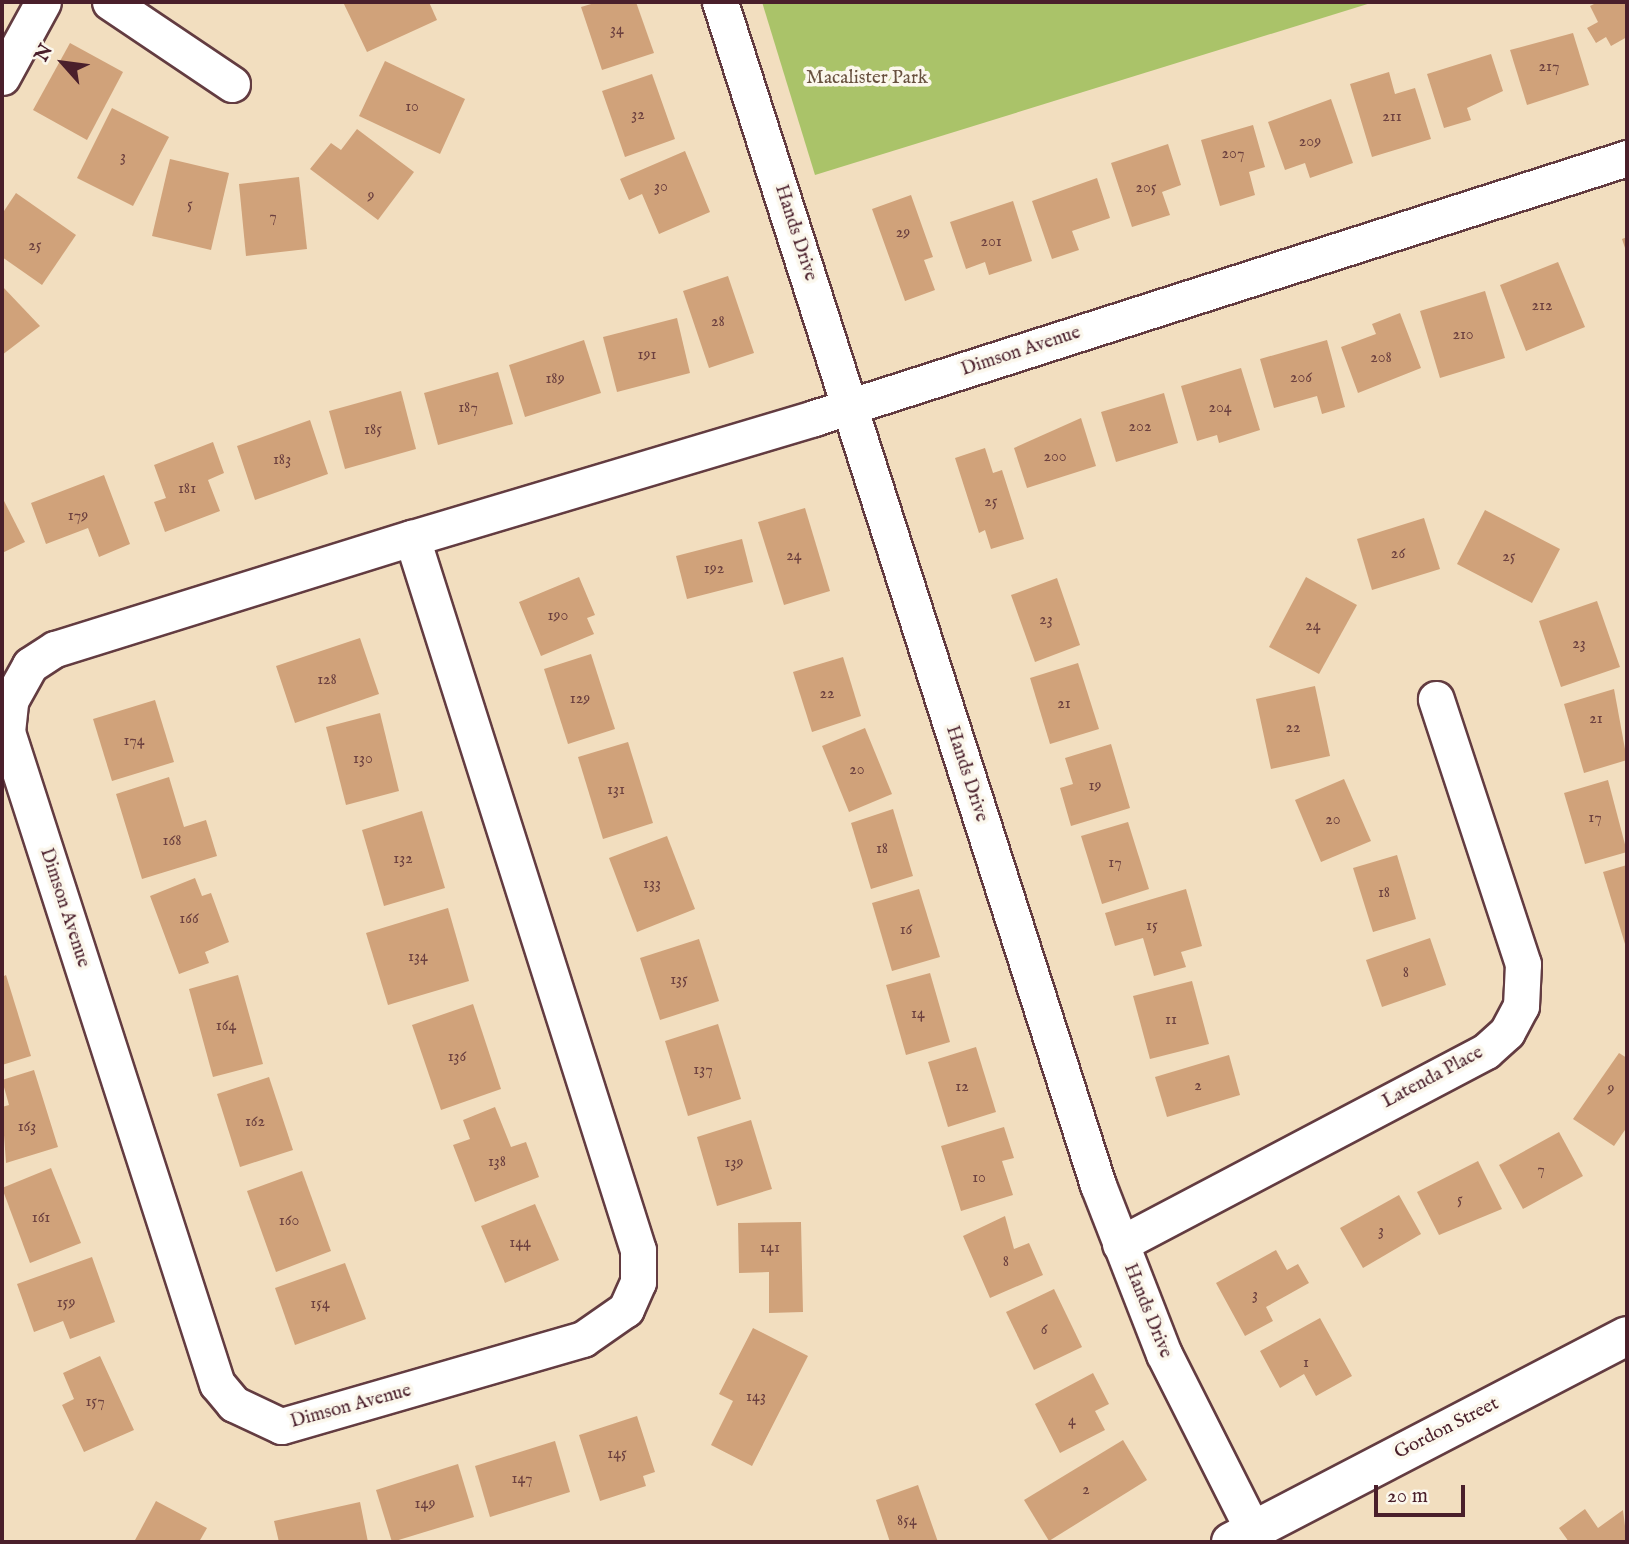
<!DOCTYPE html>
<style>
body{margin:0}
#map{position:relative;width:1629px;height:1544px;overflow:hidden;background:#f2debf;font-family:"IM FELL English",serif}
div>[style]{position:absolute}
[style*='--x']{left:calc(var(--x)*1px);top:calc(var(--y)*1px);width:calc(var(--w)*1px);rotate:calc(var(--a)*1deg)}
.green>*{inset:0;background:#aac369}
.building>*{inset:0;background:#d0a27a}
.roads{filter:drop-shadow(2px 0 #633c41) drop-shadow(-2px 0 #633c41) drop-shadow(0 2px #633c41) drop-shadow(0 -2px #633c41)}
.street>*{height:35px;margin:-17.5px;padding:0 17.5px;transform-origin:17.5px;border-radius:17.5px;background:#fff}
.secondary>*{height:38px;margin:-19px;padding:0 19px;transform-origin:19px;border-radius:19px;background:#fff}
span{translate:-50% -50%;white-space:nowrap;text-align:center;line-height:1.15;-webkit-text-stroke:7px #fbf7ec;paint-order:stroke}
.number-label{font-size:16px;color:#6c403f}
.number-label span{-webkit-text-stroke-width:0}
.park-label{font-size:19px;color:#67503e}
.street-label{font-size:19px;color:#4a1f2b}
.frame{position:absolute;inset:0;border:4px solid #4a1f2b;pointer-events:none}
.north{position:absolute;left:28px;top:28px;width:70px;height:70px;-webkit-text-stroke:5px #fbf7ec;paint-order:stroke;rotate:298deg;font-size:19px;font-weight:700;line-height:28px;text-align:center;color:#4a1f2b}
.north::after{content:'';display:block;margin:auto;width:24px;height:32px;background:#4a1f2b;clip-path:polygon(50% 0,100% 100%,50% 72%,0 100%)}
.scale{position:absolute;left:1374px;top:1485px;width:91px;height:32px;box-sizing:border-box;border:4px solid #4a1f2b;border-top:0;padding-left:9px;font-size:21px;line-height:24px;white-space:nowrap;color:#4a1f2b;-webkit-text-stroke:5px #fbf7ec;paint-order:stroke}
</style>
<div id="map">
<div class="green">
<i style="clip-path:polygon(762px 2px,1374px 2px,815px 175px)"></i>
</div>
<div class="building">
<i style="clip-path:polygon(343px 2px,429px 2px,437px 20px,367px 52px)"></i>
<i style="clip-path:polygon(598px 2px,636px 2px,654px 53px,602px 70px,581px 7px)"></i>
<i style="clip-path:polygon(1598px 2px,1627px 2px,1627px 37px,1611px 46px,1606px 37px,1596px 43px,1587px 28px,1598px 22px,1590px 6px)"></i>
<i style="clip-path:polygon(1573px 33px,1589px 85px,1527px 105px,1510px 50px)"></i>
<i style="clip-path:polygon(70px 43px,123px 72px,87px 140px,33px 110px)"></i>
<i style="clip-path:polygon(1491px 54px,1503px 91px,1467px 108px,1471px 120px,1444px 128px,1427px 74px)"></i>
<i style="clip-path:polygon(385px 61px,465px 99px,440px 154px,359px 116px)"></i>
<i style="clip-path:polygon(1389px 72px,1395px 94px,1415px 88px,1431px 139px,1372px 157px,1350px 84px)"></i>
<i style="clip-path:polygon(652px 74px,675px 139px,625px 157px,602px 91px)"></i>
<i style="clip-path:polygon(1331px 99px,1353px 163px,1310px 178px,1305px 163px,1285px 170px,1268px 122px)"></i>
<i style="clip-path:polygon(112px 108px,169px 137px,133px 206px,77px 178px)"></i>
<i style="clip-path:polygon(1253px 125px,1265px 167px,1249px 172px,1255px 195px,1220px 206px,1201px 140px)"></i>
<i style="clip-path:polygon(357px 129px,414px 172px,378px 220px,310px 169px,331px 143px,341px 150px)"></i>
<i style="clip-path:polygon(1168px 144px,1181px 185px,1162px 192px,1170px 215px,1132px 227px,1111px 163px)"></i>
<i style="clip-path:polygon(685px 151px,710px 212px,659px 234px,642px 194px,629px 200px,620px 179px)"></i>
<i style="clip-path:polygon(170px 159px,229px 173px,211px 250px,152px 236px)"></i>
<i style="clip-path:polygon(299px 177px,307px 249px,246px 256px,239px 184px)"></i>
<i style="clip-path:polygon(1097px 178px,1110px 218px,1072px 231px,1079px 250px,1052px 259px,1032px 201px)"></i>
<i style="clip-path:polygon(16px 193px,76px 235px,42px 285px,2px 257px,2px 214px)"></i>
<i style="clip-path:polygon(911px 195px,933px 257px,924px 260px,935px 290px,905px 301px,872px 209px)"></i>
<i style="clip-path:polygon(1013px 201px,1032px 261px,989px 275px,985px 262px,966px 269px,950px 222px)"></i>
<i style="clip-path:polygon(1627px 237px,1627px 254px,1622px 239px)"></i>
<i style="clip-path:polygon(1558px 262px,1585px 327px,1526px 351px,1500px 285px)"></i>
<i style="clip-path:polygon(728px 276px,754px 353px,709px 368px,683px 291px)"></i>
<i style="clip-path:polygon(2px 286px,40px 326px,2px 355px)"></i>
<i style="clip-path:polygon(1485px 291px,1505px 358px,1440px 378px,1420px 311px)"></i>
<i style="clip-path:polygon(1400px 313px,1421px 368px,1358px 393px,1341px 347px,1376px 334px,1372px 324px)"></i>
<i style="clip-path:polygon(677px 318px,690px 373px,617px 392px,603px 337px)"></i>
<i style="clip-path:polygon(584px 340px,601px 393px,525px 417px,509px 365px)"></i>
<i style="clip-path:polygon(1327px 340px,1345px 407px,1322px 414px,1317px 396px,1274px 408px,1260px 359px)"></i>
<i style="clip-path:polygon(1241px 368px,1260px 430px,1219px 443px,1217px 435px,1197px 441px,1181px 386px)"></i>
<i style="clip-path:polygon(498px 372px,513px 424px,438px 445px,424px 393px)"></i>
<i style="clip-path:polygon(401px 391px,416px 449px,345px 469px,329px 411px)"></i>
<i style="clip-path:polygon(1164px 393px,1178px 443px,1116px 462px,1101px 412px)"></i>
<i style="clip-path:polygon(1081px 418px,1096px 466px,1027px 488px,1014px 448px)"></i>
<i style="clip-path:polygon(310px 420px,328px 474px,255px 500px,237px 446px)"></i>
<i style="clip-path:polygon(213px 442px,224px 473px,208px 480px,220px 511px,165px 532px,154px 502px,166px 498px,154px 465px)"></i>
<i style="clip-path:polygon(985px 448px,993px 473px,1002px 470px,1024px 539px,991px 549px,985px 530px,979px 533px,955px 458px)"></i>
<i style="clip-path:polygon(104px 475px,130px 544px,99px 557px,88px 528px,46px 544px,31px 503px)"></i>
<i style="clip-path:polygon(2px 497px,25px 542px,2px 553px)"></i>
<i style="clip-path:polygon(805px 508px,830px 591px,784px 605px,758px 522px)"></i>
<i style="clip-path:polygon(1485px 510px,1560px 549px,1532px 603px,1457px 564px)"></i>
<i style="clip-path:polygon(1424px 518px,1440px 569px,1372px 590px,1357px 539px)"></i>
<i style="clip-path:polygon(742px 539px,753px 582px,687px 599px,676px 556px)"></i>
<i style="clip-path:polygon(579px 577px,595px 615px,587px 618px,594px 634px,541px 656px,519px 602px)"></i>
<i style="clip-path:polygon(1306px 577px,1357px 605px,1319px 674px,1269px 647px)"></i>
<i style="clip-path:polygon(1057px 578px,1080px 645px,1035px 662px,1011px 595px)"></i>
<i style="clip-path:polygon(1597px 601px,1620px 667px,1561px 687px,1539px 621px)"></i>
<i style="clip-path:polygon(360px 638px,379px 694px,295px 723px,276px 666px)"></i>
<i style="clip-path:polygon(591px 654px,615px 729px,568px 744px,544px 669px)"></i>
<i style="clip-path:polygon(843px 657px,861px 716px,812px 732px,793px 672px)"></i>
<i style="clip-path:polygon(1078px 663px,1099px 729px,1050px 744px,1030px 678px)"></i>
<i style="clip-path:polygon(1315px 686px,1330px 756px,1271px 769px,1256px 699px)"></i>
<i style="clip-path:polygon(1614px 689px,1627px 760px,1584px 773px,1564px 704px)"></i>
<i style="clip-path:polygon(155px 700px,174px 762px,112px 781px,93px 719px)"></i>
<i style="clip-path:polygon(380px 713px,399px 791px,346px 805px,326px 727px)"></i>
<i style="clip-path:polygon(865px 728px,892px 794px,849px 812px,822px 746px)"></i>
<i style="clip-path:polygon(628px 742px,653px 823px,603px 839px,578px 757px)"></i>
<i style="clip-path:polygon(1111px 744px,1130px 808px,1071px 826px,1060px 788px,1073px 784px,1065px 758px)"></i>
<i style="clip-path:polygon(169px 777px,184px 827px,206px 820px,217px 856px,142px 879px,116px 794px)"></i>
<i style="clip-path:polygon(1344px 779px,1371px 841px,1321px 862px,1295px 800px)"></i>
<i style="clip-path:polygon(1608px 780px,1627px 852px,1585px 864px,1564px 793px)"></i>
<i style="clip-path:polygon(893px 809px,913px 876px,871px 889px,851px 823px)"></i>
<i style="clip-path:polygon(422px 811px,445px 888px,384px 906px,362px 830px)"></i>
<i style="clip-path:polygon(1128px 822px,1149px 889px,1102px 904px,1081px 836px)"></i>
<i style="clip-path:polygon(667px 836px,695px 909px,637px 932px,609px 858px)"></i>
<i style="clip-path:polygon(1397px 855px,1416px 919px,1373px 932px,1353px 868px)"></i>
<i style="clip-path:polygon(1627px 865px,1627px 943px,1625px 944px,1603px 872px)"></i>
<i style="clip-path:polygon(195px 878px,202px 896px,211px 893px,229px 942px,205px 952px,209px 963px,179px 974px,150px 896px)"></i>
<i style="clip-path:polygon(919px 889px,940px 957px,892px 971px,872px 903px)"></i>
<i style="clip-path:polygon(1186px 889px,1202px 946px,1181px 952px,1186px 967px,1154px 976px,1143px 938px,1115px 946px,1105px 913px)"></i>
<i style="clip-path:polygon(448px 908px,469px 981px,388px 1005px,366px 933px)"></i>
<i style="clip-path:polygon(1430px 938px,1446px 985px,1382px 1007px,1366px 960px)"></i>
<i style="clip-path:polygon(699px 939px,719px 1001px,660px 1020px,640px 958px)"></i>
<i style="clip-path:polygon(930px 973px,950px 1042px,906px 1055px,886px 985px)"></i>
<i style="clip-path:polygon(6px 975px,31px 1056px,2px 1065px,2px 977px)"></i>
<i style="clip-path:polygon(238px 975px,263px 1064px,213px 1077px,189px 989px)"></i>
<i style="clip-path:polygon(1192px 981px,1209px 1044px,1150px 1059px,1133px 996px)"></i>
<i style="clip-path:polygon(473px 1004px,501px 1089px,441px 1110px,412px 1025px)"></i>
<i style="clip-path:polygon(718px 1024px,741px 1099px,688px 1116px,665px 1041px)"></i>
<i style="clip-path:polygon(976px 1047px,996px 1112px,948px 1127px,928px 1062px)"></i>
<i style="clip-path:polygon(1619px 1053px,1627px 1058px,1627px 1127px,1614px 1146px,1573px 1119px)"></i>
<i style="clip-path:polygon(1229px 1055px,1240px 1095px,1167px 1117px,1155px 1077px)"></i>
<i style="clip-path:polygon(34px 1070px,58px 1147px,6px 1163px,2px 1107px,9px 1105px,2px 1080px)"></i>
<i style="clip-path:polygon(269px 1077px,293px 1150px,240px 1167px,217px 1094px)"></i>
<i style="clip-path:polygon(495px 1107px,511px 1147px,526px 1142px,539px 1177px,475px 1202px,453px 1145px,470px 1139px,463px 1120px)"></i>
<i style="clip-path:polygon(751px 1120px,772px 1189px,717px 1206px,697px 1137px)"></i>
<i style="clip-path:polygon(1004px 1127px,1014px 1158px,1002px 1161px,1013px 1195px,961px 1211px,941px 1146px)"></i>
<i style="clip-path:polygon(1559px 1132px,1583px 1176px,1523px 1209px,1499px 1165px)"></i>
<i style="clip-path:polygon(1478px 1161px,1502px 1209px,1439px 1235px,1417px 1192px)"></i>
<i style="clip-path:polygon(51px 1168px,81px 1243px,30px 1263px,2px 1188px)"></i>
<i style="clip-path:polygon(302px 1171px,331px 1251px,276px 1272px,247px 1191px)"></i>
<i style="clip-path:polygon(1399px 1195px,1421px 1234px,1363px 1268px,1340px 1228px)"></i>
<i style="clip-path:polygon(535px 1204px,559px 1260px,505px 1283px,481px 1226px)"></i>
<i style="clip-path:polygon(1005px 1216px,1014px 1249px,1029px 1243px,1043px 1275px,990px 1298px,963px 1236px)"></i>
<i style="clip-path:polygon(801px 1222px,803px 1312px,769px 1313px,769px 1272px,739px 1273px,738px 1223px)"></i>
<i style="clip-path:polygon(1276px 1250px,1287px 1270px,1298px 1264px,1309px 1283px,1266px 1307px,1273px 1321px,1245px 1336px,1216px 1283px)"></i>
<i style="clip-path:polygon(92px 1257px,115px 1322px,70px 1339px,63px 1321px,34px 1332px,17px 1284px)"></i>
<i style="clip-path:polygon(345px 1263px,366px 1319px,295px 1345px,275px 1288px)"></i>
<i style="clip-path:polygon(1054px 1289px,1082px 1347px,1034px 1370px,1006px 1312px)"></i>
<i style="clip-path:polygon(1320px 1318px,1352px 1376px,1316px 1396px,1304px 1374px,1280px 1388px,1260px 1351px)"></i>
<i style="clip-path:polygon(753px 1328px,808px 1356px,752px 1466px,711px 1445px,733px 1401px,719px 1394px)"></i>
<i style="clip-path:polygon(100px 1356px,134px 1430px,84px 1452px,62px 1405px,74px 1399px,63px 1373px)"></i>
<i style="clip-path:polygon(1093px 1373px,1109px 1404px,1095px 1411px,1105px 1430px,1060px 1453px,1035px 1404px)"></i>
<i style="clip-path:polygon(637px 1416px,655px 1472px,643px 1476px,646px 1486px,600px 1501px,579px 1435px)"></i>
<i style="clip-path:polygon(1123px 1440px,1147px 1480px,1049px 1541px,1024px 1500px)"></i>
<i style="clip-path:polygon(555px 1441px,570px 1492px,490px 1517px,475px 1466px)"></i>
<i style="clip-path:polygon(458px 1464px,474px 1517px,392px 1542px,376px 1490px)"></i>
<i style="clip-path:polygon(918px 1485px,938px 1542px,890px 1542px,876px 1500px)"></i>
<i style="clip-path:polygon(156px 1501px,207px 1528px,199px 1542px,134px 1542px)"></i>
<i style="clip-path:polygon(360px 1502px,368px 1542px,279px 1542px,274px 1521px)"></i>
<i style="clip-path:polygon(1585px 1509px,1598px 1528px,1623px 1510px,1627px 1542px,1569px 1542px,1559px 1528px)"></i>
</div>
<div class="roads">
<div class="street">
<i style="--x:110;--y:2;--w:147;--a:33.9"></i>
<i style="--x:720;--y:2;--w:1242;--a:72.28"></i>
<i style="--x:1098;--y:1185;--w:181;--a:68.7"></i>
<i style="--x:1164;--y:1354;--w:197;--a:63.2"></i>
<i style="--x:2;--y:77;--w:85;--a:-61.3"></i>
<i style="--x:412;--y:538;--w:747;--a:72.39"></i>
<i style="--x:638;--y:1250;--w:32;--a:90"></i>
<i style="--x:638;--y:1282;--w:30;--a:114"></i>
<i style="--x:626;--y:1309;--w:52;--a:145.1"></i>
<i style="--x:583;--y:1339;--w:314;--a:163.9"></i>
<i style="--x:281;--y:1426;--w:52;--a:-154.9"></i>
<i style="--x:234;--y:1404;--w:26;--a:-130"></i>
<i style="--x:217;--y:1384;--w:685;--a:-107.85"></i>
<i style="--x:7;--y:732;--w:31;--a:-84"></i>
<i style="--x:10;--y:701;--w:41;--a:-60.9"></i>
<i style="--x:30;--y:665;--w:30;--a:-33"></i>
<i style="--x:55;--y:649;--w:374;--a:-17.3"></i>
<i style="--x:412;--y:538;--w:420;--a:-16.6"></i>
<i style="--x:814;--y:418;--w:854;--a:-17.73"></i>
<i style="--x:1120;--y:1244;--w:414;--a:-27.8"></i>
<i style="--x:1486;--y:1051;--w:28;--a:-42"></i>
<i style="--x:1507;--y:1032;--w:30;--a:-62"></i>
<i style="--x:1521;--y:1006;--w:42;--a:-87.3"></i>
<i style="--x:1523;--y:964;--w:279;--a:-108.2"></i>
</div>
<div class="secondary">
<i style="--x:1231;--y:1542;--w:446;--a:-27.5"></i>
</div>
</div>
<div class="number-label">
<span style="left:617px;top:30px">34</span>
<span style="left:1549px;top:67px">217</span>
<span style="left:412px;top:107px">10</span>
<span style="left:638px;top:115px">32</span>
<span style="left:1392px;top:117px">211</span>
<span style="left:1310px;top:142px">209</span>
<span style="left:1233px;top:154px">207</span>
<span style="left:123px;top:157px">3</span>
<span style="left:661px;top:187px">30</span>
<span style="left:1146px;top:188px">205</span>
<span style="left:371px;top:196px">9</span>
<span style="left:190px;top:205px">5</span>
<span style="left:273px;top:217px">7</span>
<span style="left:903px;top:233px">29</span>
<span style="left:991px;top:242px">201</span>
<span style="left:35px;top:246px">25</span>
<span style="left:1542px;top:306px">212</span>
<span style="left:718px;top:322px">28</span>
<span style="left:1463px;top:335px">210</span>
<span style="left:647px;top:355px">191</span>
<span style="left:1381px;top:358px">208</span>
<span style="left:1301px;top:378px">206</span>
<span style="left:555px;top:379px">189</span>
<span style="left:468px;top:408px">187</span>
<span style="left:1220px;top:408px">204</span>
<span style="left:1140px;top:427px">202</span>
<span style="left:373px;top:430px">185</span>
<span style="left:1055px;top:457px">200</span>
<span style="left:282px;top:460px">183</span>
<span style="left:187px;top:489px">181</span>
<span style="left:991px;top:502px">25</span>
<span style="left:78px;top:516px">179</span>
<span style="left:1398px;top:554px">26</span>
<span style="left:794px;top:556px">24</span>
<span style="left:1509px;top:557px">25</span>
<span style="left:714px;top:569px">192</span>
<span style="left:558px;top:616px">190</span>
<span style="left:1046px;top:620px">23</span>
<span style="left:1313px;top:626px">24</span>
<span style="left:1579px;top:644px">23</span>
<span style="left:327px;top:680px">128</span>
<span style="left:827px;top:694px">22</span>
<span style="left:580px;top:699px">129</span>
<span style="left:1064px;top:704px">21</span>
<span style="left:1596px;top:719px">21</span>
<span style="left:1293px;top:728px">22</span>
<span style="left:134px;top:741px">174</span>
<span style="left:363px;top:759px">130</span>
<span style="left:857px;top:770px">20</span>
<span style="left:1095px;top:786px">19</span>
<span style="left:616px;top:790px">131</span>
<span style="left:1595px;top:818px">17</span>
<span style="left:1333px;top:820px">20</span>
<span style="left:172px;top:841px">168</span>
<span style="left:882px;top:849px">18</span>
<span style="left:403px;top:859px">132</span>
<span style="left:1115px;top:863px">17</span>
<span style="left:652px;top:884px">133</span>
<span style="left:1384px;top:893px">18</span>
<span style="left:189px;top:919px">166</span>
<span style="left:1152px;top:926px">15</span>
<span style="left:906px;top:930px">16</span>
<span style="left:418px;top:957px">134</span>
<span style="left:1406px;top:973px">8</span>
<span style="left:679px;top:980px">135</span>
<span style="left:918px;top:1014px">14</span>
<span style="left:1171px;top:1020px">11</span>
<span style="left:226px;top:1026px">164</span>
<span style="left:457px;top:1057px">136</span>
<span style="left:703px;top:1070px">137</span>
<span style="left:1198px;top:1086px">2</span>
<span style="left:962px;top:1087px">12</span>
<span style="left:1611px;top:1089px">9</span>
<span style="left:255px;top:1122px">162</span>
<span style="left:27px;top:1127px">163</span>
<span style="left:497px;top:1162px">138</span>
<span style="left:734px;top:1163px">139</span>
<span style="left:1541px;top:1170px">7</span>
<span style="left:979px;top:1178px">10</span>
<span style="left:1460px;top:1200px">5</span>
<span style="left:41px;top:1218px">161</span>
<span style="left:289px;top:1221px">160</span>
<span style="left:1381px;top:1231px">3</span>
<span style="left:520px;top:1243px">144</span>
<span style="left:770px;top:1248px">141</span>
<span style="left:1006px;top:1262px">8</span>
<span style="left:1255px;top:1295px">3</span>
<span style="left:66px;top:1303px">159</span>
<span style="left:320px;top:1304px">154</span>
<span style="left:1044px;top:1330px">6</span>
<span style="left:1306px;top:1363px">1</span>
<span style="left:756px;top:1397px">143</span>
<span style="left:95px;top:1402px">157</span>
<span style="left:1072px;top:1421px">4</span>
<span style="left:617px;top:1454px">145</span>
<span style="left:522px;top:1479px">147</span>
<span style="left:1086px;top:1490px">2</span>
<span style="left:425px;top:1504px">149</span>
<span style="left:907px;top:1521px">854</span>
</div>
<div class="park-label">
<span style="left:867px;top:79px">Macalister Park</span>
</div>
<div class="street-label">
<span style="left:795px;top:233px;rotate:72deg">Hands Drive</span>
<span style="left:1021px;top:352px;rotate:-18deg">Dimson Avenue</span>
<span style="left:966px;top:774px;rotate:72deg">Hands Drive</span>
<span style="left:64px;top:908px;rotate:72deg">Dimson Avenue</span>
<span style="left:1433px;top:1078px;rotate:-28deg">Latenda Place</span>
<span style="left:1147px;top:1311px;rotate:68deg">Hands Drive</span>
<span style="left:351px;top:1407px;rotate:-15deg">Dimson Avenue</span>
<span style="left:1447px;top:1429px;rotate:-27deg">Gordon Street</span>
</div>
<div class="frame"></div>
<div class="north">N</div>
<div class="scale">20 m</div>
</div>
